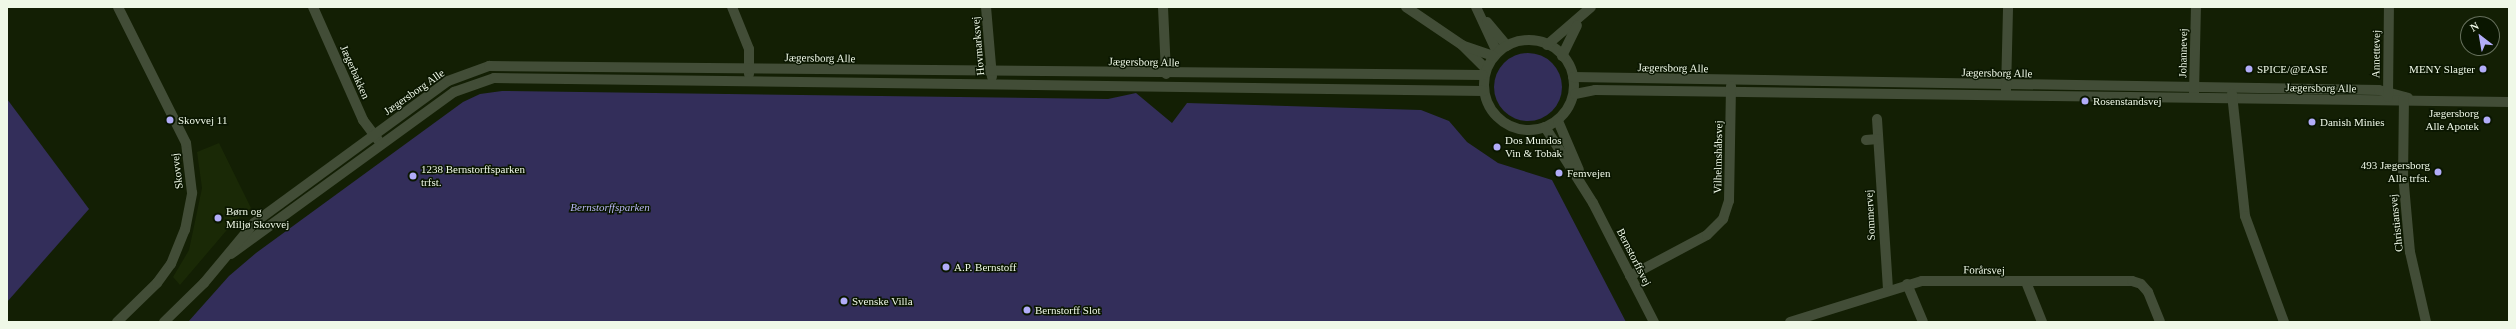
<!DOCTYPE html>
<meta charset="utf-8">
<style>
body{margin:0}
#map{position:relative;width:2516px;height:329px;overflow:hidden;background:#131f04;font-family:Georgia,serif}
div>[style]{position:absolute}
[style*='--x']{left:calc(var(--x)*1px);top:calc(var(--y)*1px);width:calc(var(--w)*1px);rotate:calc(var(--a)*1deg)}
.built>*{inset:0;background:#1a2906}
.green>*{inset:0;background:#332e5a}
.round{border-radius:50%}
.minor>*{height:10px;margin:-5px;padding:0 5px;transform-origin:5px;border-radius:5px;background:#424d37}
.minor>.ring{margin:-5px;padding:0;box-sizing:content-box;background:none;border:10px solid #424d37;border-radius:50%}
.dots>*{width:11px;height:11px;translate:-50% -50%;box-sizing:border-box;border:2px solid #0a1600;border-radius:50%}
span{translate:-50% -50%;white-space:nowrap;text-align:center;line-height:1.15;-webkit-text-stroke:3px #0a1600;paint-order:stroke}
.street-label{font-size:11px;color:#eff8e7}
.poi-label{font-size:11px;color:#eff8e7}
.left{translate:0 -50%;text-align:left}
.right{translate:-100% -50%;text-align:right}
.park-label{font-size:11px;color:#bab7f7;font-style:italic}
.frame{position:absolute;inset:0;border:8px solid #eff8e7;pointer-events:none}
.north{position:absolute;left:2460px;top:16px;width:40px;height:40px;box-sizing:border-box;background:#0a1600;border:1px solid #66705c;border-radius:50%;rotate:329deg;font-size:11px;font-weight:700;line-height:16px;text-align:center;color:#eff8e7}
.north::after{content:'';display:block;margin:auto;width:14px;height:18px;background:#b2adf9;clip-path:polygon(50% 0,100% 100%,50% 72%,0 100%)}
</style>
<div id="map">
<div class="built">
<i style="clip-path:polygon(219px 143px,251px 208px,232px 224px,180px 285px,173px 277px,189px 250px,202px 188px,197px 152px)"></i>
</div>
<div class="green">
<i class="round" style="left:1494px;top:53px;width:68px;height:68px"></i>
<i style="clip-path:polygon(502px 91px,1108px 99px,1136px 93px,1172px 123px,1187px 103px,1421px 110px,1449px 121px,1467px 142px,1498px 163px,1552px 180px,1626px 322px,188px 322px,229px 276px,256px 253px,463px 102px,480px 94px)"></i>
<i style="clip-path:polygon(7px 99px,89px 209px,7px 302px)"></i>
</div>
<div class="minor">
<i style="--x:313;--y:7;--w:124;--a:66.1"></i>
<i style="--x:363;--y:120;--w:25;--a:53"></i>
<i style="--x:732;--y:7;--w:45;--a:68"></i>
<i style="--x:749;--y:49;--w:25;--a:90"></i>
<i style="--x:986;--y:7;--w:70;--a:85.1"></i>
<i style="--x:1163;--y:7;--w:67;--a:87.4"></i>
<i style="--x:1406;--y:7;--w:68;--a:34.2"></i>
<i style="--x:1462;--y:45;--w:33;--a:45"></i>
<i style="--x:1476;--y:7;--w:50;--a:65"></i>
<i style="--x:1487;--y:22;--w:31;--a:50"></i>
<i class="ring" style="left:1484px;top:40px;width:80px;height:80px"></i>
<i style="--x:1547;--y:45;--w:58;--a:-40.8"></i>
<i style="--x:1464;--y:46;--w:31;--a:19"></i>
<i style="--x:1562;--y:56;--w:34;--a:-64"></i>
<i style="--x:1573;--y:77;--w:806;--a:0.92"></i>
<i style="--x:2379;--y:90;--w:30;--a:15"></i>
<i style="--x:2006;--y:91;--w:84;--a:-88.6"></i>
<i style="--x:2194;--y:93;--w:86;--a:-88.7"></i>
<i style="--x:1575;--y:94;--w:20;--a:-11"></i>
<i style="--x:1595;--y:90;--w:914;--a:0.75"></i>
<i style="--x:2232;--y:94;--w:123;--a:83.9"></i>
<i style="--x:2245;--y:216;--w:113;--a:69.8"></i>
<i style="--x:2388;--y:97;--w:90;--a:-89.4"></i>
<i style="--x:2404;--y:97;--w:77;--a:90.7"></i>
<i style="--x:2403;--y:174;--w:78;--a:84.9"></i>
<i style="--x:2410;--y:252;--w:72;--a:77.1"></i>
<i style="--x:1877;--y:119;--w:171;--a:86.3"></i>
<i style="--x:1558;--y:121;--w:53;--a:66.8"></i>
<i style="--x:1545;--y:127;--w:90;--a:57.7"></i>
<i style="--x:1593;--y:203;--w:134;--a:62.9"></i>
<i style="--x:1866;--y:140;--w:12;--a:-5"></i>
<i style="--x:231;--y:254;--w:276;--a:-36"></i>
<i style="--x:454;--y:92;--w:42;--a:-19.3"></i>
<i style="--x:494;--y:78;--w:990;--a:0.75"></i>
<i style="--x:1630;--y:276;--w:87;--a:-28"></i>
<i style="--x:1707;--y:235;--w:23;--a:-45"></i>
<i style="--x:1723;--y:219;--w:19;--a:-72"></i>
<i style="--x:1729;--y:201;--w:115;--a:-89"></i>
<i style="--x:2026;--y:282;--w:43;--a:68.2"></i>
<i style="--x:1907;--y:284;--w:41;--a:67.2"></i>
<i style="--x:117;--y:322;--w:56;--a:-44.3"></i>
<i style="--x:157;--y:283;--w:24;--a:-54"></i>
<i style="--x:171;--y:264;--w:37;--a:-68"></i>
<i style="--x:185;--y:230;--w:38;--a:-79"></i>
<i style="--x:192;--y:193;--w:50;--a:-96.8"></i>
<i style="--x:186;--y:143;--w:152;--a:-116.6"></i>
<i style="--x:164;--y:322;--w:56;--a:-44.3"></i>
<i style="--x:204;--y:283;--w:78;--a:-50.2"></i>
<i style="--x:254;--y:223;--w:240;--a:-36.2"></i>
<i style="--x:448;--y:81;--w:44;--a:-20.1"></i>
<i style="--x:489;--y:66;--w:994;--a:0.52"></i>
<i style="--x:1790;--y:322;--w:138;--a:-17.3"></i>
<i style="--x:1922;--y:281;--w:210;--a:0"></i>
<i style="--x:2132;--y:281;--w:9;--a:18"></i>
<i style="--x:2141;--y:284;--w:11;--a:49"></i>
<i style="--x:2148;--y:292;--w:32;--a:68"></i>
</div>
<div class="dots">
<i style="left:2249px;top:69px;background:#b2adf9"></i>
<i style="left:2483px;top:69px;background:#b2adf9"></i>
<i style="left:2085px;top:101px;background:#b2adf9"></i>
<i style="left:170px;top:120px;background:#b2adf9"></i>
<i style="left:2487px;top:120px;background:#b2adf9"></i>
<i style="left:2312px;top:122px;background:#b2adf9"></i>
<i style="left:1497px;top:147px;background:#b2adf9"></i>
<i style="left:2438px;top:172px;background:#b2adf9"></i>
<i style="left:1559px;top:173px;background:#b2adf9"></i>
<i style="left:413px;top:176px;background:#b2adf9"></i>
<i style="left:218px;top:218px;background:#b2adf9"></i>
<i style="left:946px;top:267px;background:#b2adf9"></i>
<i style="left:844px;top:301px;background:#b2adf9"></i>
<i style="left:1027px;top:310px;background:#b2adf9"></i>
</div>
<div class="street-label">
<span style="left:978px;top:46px;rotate:-95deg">Hovmarksvej</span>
<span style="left:2183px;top:53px;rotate:-89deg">Johannevej</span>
<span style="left:2376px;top:54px;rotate:-89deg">Annettevej</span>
<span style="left:820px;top:58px;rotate:1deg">Jægersborg Alle</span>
<span style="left:1144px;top:62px;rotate:1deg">Jægersborg Alle</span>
<span style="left:1673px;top:68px;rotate:1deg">Jægersborg Alle</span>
<span style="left:355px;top:72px;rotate:66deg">Jægerbakken</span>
<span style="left:1997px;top:73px;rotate:1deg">Jægersborg Alle</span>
<span style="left:2321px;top:88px;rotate:1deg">Jægersborg Alle</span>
<span style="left:414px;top:92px;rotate:-35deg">Jægersborg Alle</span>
<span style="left:1718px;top:157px;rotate:-89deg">Vilhelmshåbsvej</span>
<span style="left:177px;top:171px;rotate:-97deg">Skovvej</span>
<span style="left:1870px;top:215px;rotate:-93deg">Sommervej</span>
<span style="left:2396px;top:223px;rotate:-96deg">Christiansvej</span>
<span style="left:1634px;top:257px;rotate:63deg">Bernstorffsvej</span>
<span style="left:1984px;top:270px;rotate:1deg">Forårsvej</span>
</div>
<div class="poi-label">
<span class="left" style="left:2257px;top:69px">SPICE/@EASE</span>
<span class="right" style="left:2475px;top:69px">MENY Slagter</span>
<span class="left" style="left:2093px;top:101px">Rosenstandsvej</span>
<span class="right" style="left:2479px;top:120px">Jægersborg<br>Alle Apotek</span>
<span class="left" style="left:178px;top:120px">Skovvej 11</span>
<span class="left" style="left:2320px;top:122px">Danish Minies</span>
<span class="left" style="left:1505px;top:147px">Dos Mundos<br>Vin &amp; Tobak</span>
<span class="right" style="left:2430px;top:172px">493 Jægersborg<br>Alle trfst.</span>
<span class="left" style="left:421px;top:176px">1238 Bernstorffsparken<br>trfst.</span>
<span class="left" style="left:1567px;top:173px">Femvejen</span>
<span class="left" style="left:226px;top:218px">Børn og<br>Miljø Skovvej</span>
<span class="left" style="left:954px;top:267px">A.P. Bernstoff</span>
<span class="left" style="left:852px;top:301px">Svenske Villa</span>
<span class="left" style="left:1035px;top:310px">Bernstorff Slot</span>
</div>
<div class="park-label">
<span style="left:610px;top:207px">Bernstorffsparken</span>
</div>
<div class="frame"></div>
<div class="north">N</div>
</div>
